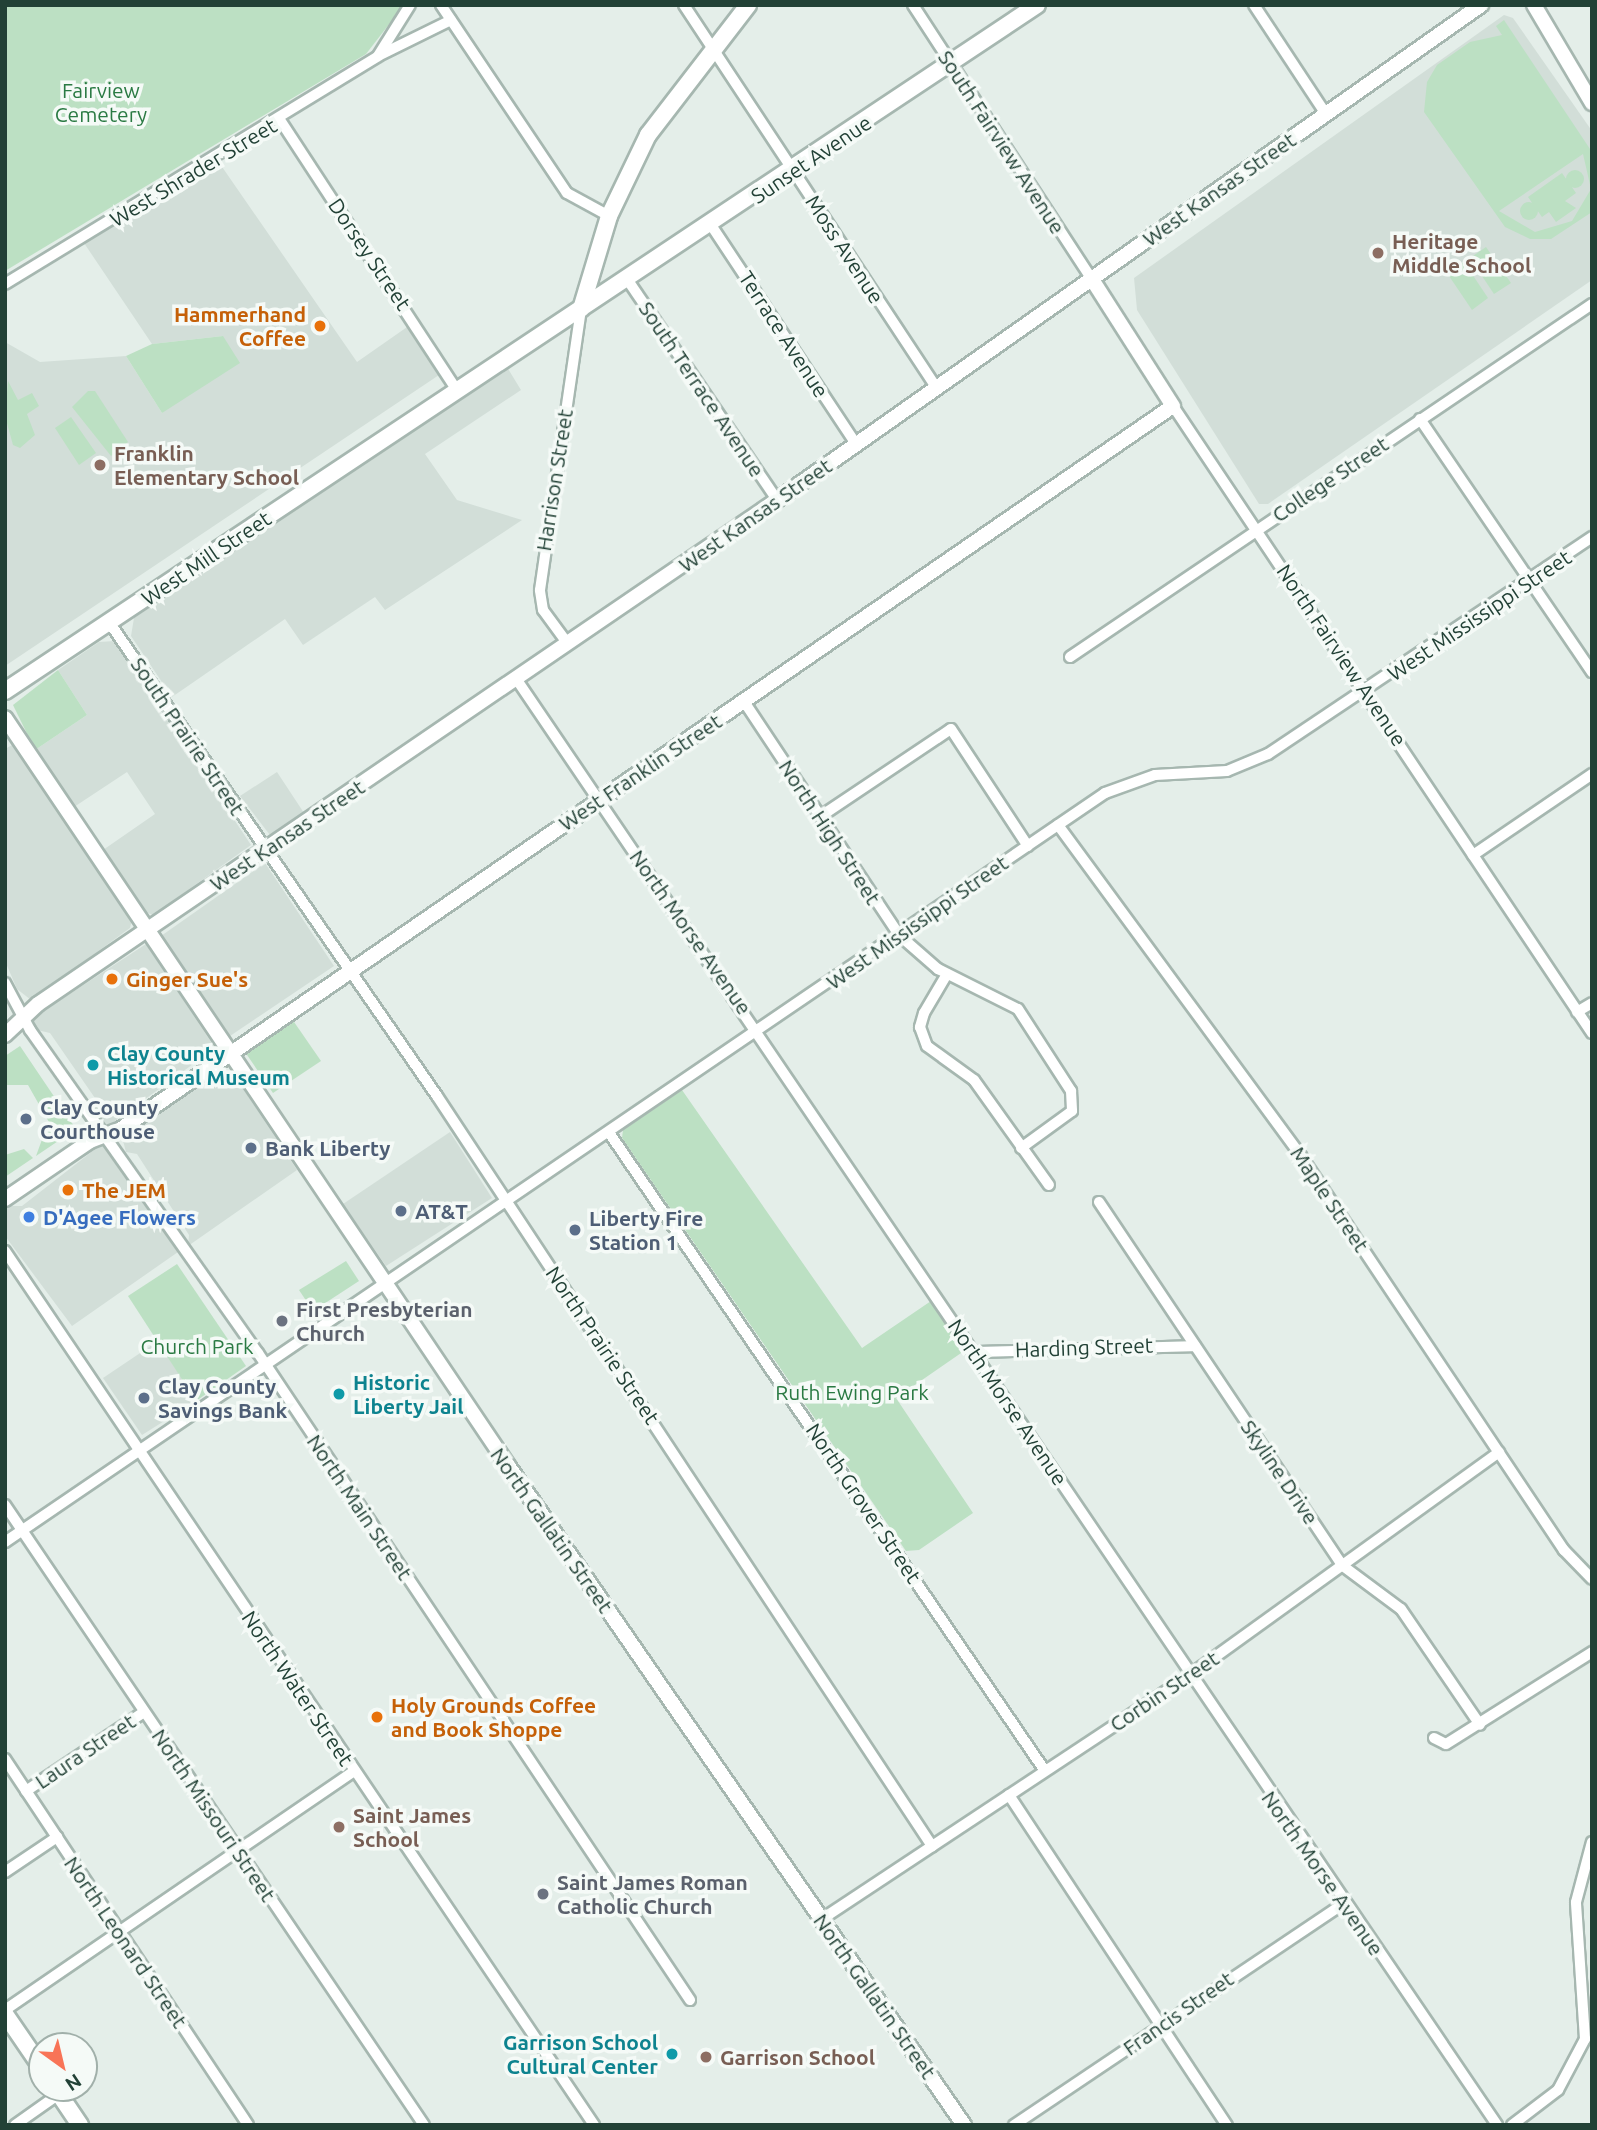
<!DOCTYPE html>
<style>
body{margin:0}
#map{position:relative;width:1597px;height:2130px;overflow:hidden;background:#e4eee9;font-family:Ubuntu,sans-serif}
div>[style]{position:absolute}
[style*='--x']{left:calc(var(--x)*1px);top:calc(var(--y)*1px);width:calc(var(--w)*1px);rotate:calc(var(--a)*1deg)}
.built>*{inset:0;background:#d2ded8}
.green>*{inset:0;background:#bce0c3}
.round{border-radius:50%}
.roads{filter:drop-shadow(2px 0 #a6b7b0) drop-shadow(-2px 0 #a6b7b0) drop-shadow(0 2px #a6b7b0) drop-shadow(0 -2px #a6b7b0)}
.minor>*{height:10px;margin:-5px;padding:0 5px;transform-origin:5px;border-radius:5px;background:#fff}
.tertiary>*{height:14px;margin:-7px;padding:0 7px;transform-origin:7px;border-radius:7px;background:#fff}
.secondary>*{height:16px;margin:-8px;padding:0 8px;transform-origin:8px;border-radius:8px;background:#fff}
.dots>*{width:19px;height:19px;translate:-50% -50%;box-sizing:border-box;border:4px solid #f5faf7;border-radius:50%}
span{translate:-50% -50%;white-space:nowrap;text-align:center;line-height:1.15;-webkit-text-stroke:7px #f5faf7;paint-order:stroke}
.park-label{font-size:21px;color:#2a7a43}
.street-label{font-size:21px;color:#224136}
.education-label{font-size:21px;color:#785e54;font-weight:700}
.left{translate:0 -50%;text-align:left}
.food-label{font-size:21px;color:#c56008;font-weight:700}
.right{translate:-100% -50%;text-align:right}
.culture-label{font-size:21px;color:#0d838f;font-weight:700}
.service-label{font-size:21px;color:#4e5e75;font-weight:700}
.shop-label{font-size:21px;color:#366cbe;font-weight:700}
.worship-label{font-size:21px;color:#5b616d;font-weight:700}
.frame{position:absolute;inset:0;border:7px solid #224136;pointer-events:none}
.north{position:absolute;left:28px;top:2032px;width:70px;height:70px;box-sizing:border-box;background:#f5faf7;border:2px solid #a1b0aa;border-radius:50%;rotate:146deg;font-size:19px;font-weight:700;line-height:28px;text-align:center;color:#224136}
.north::after{content:'';display:block;margin:auto;width:24px;height:32px;background:#f87457;clip-path:polygon(50% 0,100% 100%,50% 72%,0 100%)}
</style>
<div id="map">
<div class="built">
<i style="clip-path:polygon(1504px 15px,1513px 18px,1592px 131px,1592px 280px,1268px 504px,1259px 504px,1137px 310px,1134px 278px)"></i>
<i style="clip-path:polygon(218px 161px,357px 362px,410px 325px,439px 375px,5px 666px,5px 342px,40px 362px,126px 356px,162px 413px,223px 336px,152px 344px,84px 243px)"></i>
<i style="clip-path:polygon(507px 367px,521px 390px,425px 454px,457px 500px,522px 520px,385px 610px,375px 597px,303px 645px,285px 619px,172px 697px,131px 636px,134px 618px)"></i>
<i style="clip-path:polygon(115px 641px,251px 845px,153px 915px,143px 911px,103px 850px,155px 814px,127px 772px,74px 807px,35px 750px,87px 715px,58px 670px,99px 642px)"></i>
<i style="clip-path:polygon(14px 744px,132px 920px,130px 928px,31px 1000px,17px 989px,5px 961px,5px 749px)"></i>
<i style="clip-path:polygon(277px 772px,304px 813px,273px 839px,240px 796px)"></i>
<i style="clip-path:polygon(265px 863px,334px 966px,230px 1036px,161px 936px)"></i>
<i style="clip-path:polygon(146px 944px,215px 1048px,107px 1127px,94px 1112px,97px 1101px,50px 1033px,37px 1030px,33px 1018px)"></i>
<i style="clip-path:polygon(224px 1071px,232px 1072px,297px 1170px,188px 1246px,189px 1235px,137px 1154px,126px 1152px,122px 1137px)"></i>
<i style="clip-path:polygon(450px 1132px,492px 1198px,386px 1266px,343px 1204px)"></i>
<i style="clip-path:polygon(103px 1143px,178px 1252px,72px 1326px,5px 1236px,5px 1206px,22px 1206px)"></i>
<i style="clip-path:polygon(158px 1341px,196px 1401px,142px 1435px,103px 1378px)"></i>
</div>
<div class="green">
<i style="clip-path:polygon(5px 5px,404px 5px,366px 54px,5px 271px)"></i>
<i style="clip-path:polygon(evenodd,1504px 20px,1592px 152px,1592px 212px,1551px 239px,1530px 239px,1505px 227px,1424px 112px,1427px 82px,1437px 65px,1470px 42px,1502px 35px,1496px 26px,1504px 20px,1583px 154px,1591px 189px,1572px 221px,1535px 232px,1499px 211px,1583px 154px)"></i>
<i class="round" style="left:1566px;top:170px;width:18px;height:18px"></i>
<i style="clip-path:polygon(1562px 173px,1576px 193px,1565px 201px,1576px 208px,1556px 222px,1549px 212px,1542px 217px,1528px 197px)"></i>
<i class="round" style="left:1520px;top:202px;width:18px;height:18px"></i>
<i style="clip-path:polygon(1486px 247px,1511px 283px,1494px 294px,1470px 258px)"></i>
<i style="clip-path:polygon(1464px 262px,1488px 298px,1472px 310px,1447px 273px)"></i>
<i style="clip-path:polygon(223px 336px,240px 363px,162px 413px,126px 356px,152px 344px)"></i>
<i style="clip-path:polygon(8px 381px,18px 400px,32px 393px,39px 406px,27px 414px,35px 435px,20px 448px,13px 445px,5px 416px)"></i>
<i style="clip-path:polygon(88px 391px,95px 391px,128px 442px,111px 456px,72px 407px)"></i>
<i style="clip-path:polygon(71px 417px,96px 453px,79px 465px,55px 428px)"></i>
<i style="clip-path:polygon(58px 670px,87px 715px,35px 750px,13px 705px)"></i>
<i style="clip-path:polygon(292px 1019px,321px 1061px,273px 1093px,245px 1052px)"></i>
<i style="clip-path:polygon(20px 1046px,76px 1129px,36px 1156px,44px 1134px,54px 1131px,28px 1085px,5px 1085px,5px 1056px)"></i>
<i style="clip-path:polygon(682px 1090px,862px 1348px,931px 1301px,964px 1351px,896px 1398px,973px 1513px,919px 1550px,906px 1551px,622px 1138px,623px 1130px)"></i>
<i style="clip-path:polygon(24px 1149px,33px 1158px,5px 1177px,5px 1155px)"></i>
<i style="clip-path:polygon(346px 1261px,359px 1281px,313px 1311px,299px 1290px)"></i>
<i style="clip-path:polygon(177px 1264px,246px 1366px,196px 1401px,128px 1296px)"></i>
</div>
<div class="roads">
<div class="minor">
<i style="--x:441;--y:5;--w:226;--a:56.2"></i>
<i style="--x:567;--y:193;--w:48;--a:28.7"></i>
<i style="--x:684;--y:5;--w:458;--a:56.6"></i>
<i style="--x:913;--y:5;--w:326;--a:56.9"></i>
<i style="--x:1254;--y:5;--w:131;--a:56.6"></i>
<i style="--x:380;--y:55;--w:79;--a:-26.2"></i>
<i style="--x:280;--y:120;--w:324;--a:56.8"></i>
<i style="--x:711;--y:225;--w:263;--a:56.5"></i>
<i style="--x:627;--y:279;--w:267;--a:55.8"></i>
<i style="--x:5;--y:284;--w:437;--a:-31.4"></i>
<i style="--x:378;--y:56;--w:60;--a:-57.9"></i>
<i style="--x:1173;--y:406;--w:754;--a:56.25"></i>
<i style="--x:1420;--y:419;--w:306;--a:55.8"></i>
<i style="--x:109;--y:622;--w:576;--a:55.32"></i>
<i style="--x:437;--y:1096;--w:899;--a:56.58"></i>
<i style="--x:568;--y:644;--w:42;--a:-126.3"></i>
<i style="--x:543;--y:610;--w:20;--a:-99"></i>
<i style="--x:540;--y:590;--w:284;--a:-81.7"></i>
<i style="--x:1070;--y:657;--w:630;--a:-34.07"></i>
<i style="--x:517;--y:680;--w:1746;--a:55.85"></i>
<i style="--x:745;--y:703;--w:278;--a:56.4"></i>
<i style="--x:899;--y:935;--w:52;--a:41.1"></i>
<i style="--x:938;--y:969;--w:89;--a:26.6"></i>
<i style="--x:1018;--y:1009;--w:98;--a:57.1"></i>
<i style="--x:1071;--y:1091;--w:20;--a:87"></i>
<i style="--x:1072;--y:1111;--w:63;--a:144"></i>
<i style="--x:821;--y:816;--w:156;--a:-33.8"></i>
<i style="--x:951;--y:729;--w:140;--a:56.7"></i>
<i style="--x:1058;--y:825;--w:411;--a:53.7"></i>
<i style="--x:1301;--y:1156;--w:474;--a:56.3"></i>
<i style="--x:1564;--y:1550;--w:40;--a:46"></i>
<i style="--x:1473;--y:855;--w:144;--a:-34.2"></i>
<i style="--x:947;--y:974;--w:45;--a:120.5"></i>
<i style="--x:924;--y:1013;--w:15;--a:106"></i>
<i style="--x:920;--y:1027;--w:20;--a:70"></i>
<i style="--x:927;--y:1046;--w:58;--a:35.9"></i>
<i style="--x:974;--y:1080;--w:129;--a:54.5"></i>
<i style="--x:5;--y:983;--w:53;--a:62"></i>
<i style="--x:30;--y:1030;--w:395;--a:54.8"></i>
<i style="--x:258;--y:1353;--w:778;--a:56.27"></i>
<i style="--x:1577;--y:1012;--w:17;--a:-31"></i>
<i style="--x:610;--y:1134;--w:771;--a:55.67"></i>
<i style="--x:1099;--y:1202;--w:438;--a:56.2"></i>
<i style="--x:1343;--y:1566;--w:72;--a:36.6"></i>
<i style="--x:1401;--y:1609;--w:140;--a:55.7"></i>
<i style="--x:5;--y:1251;--w:1054;--a:56.02"></i>
<i style="--x:973;--y:1352;--w:222;--a:-1.5"></i>
<i style="--x:5;--y:1505;--w:748;--a:55.95"></i>
<i style="--x:5;--y:1542;--w:1331;--a:-34.25"></i>
<i style="--x:1105;--y:793;--w:53;--a:-19.8"></i>
<i style="--x:1155;--y:775;--w:72;--a:-3.2"></i>
<i style="--x:1227;--y:771;--w:44;--a:-22.5"></i>
<i style="--x:1268;--y:754;--w:390;--a:-33.8"></i>
<i style="--x:1434;--y:1738;--w:13;--a:27"></i>
<i style="--x:1446;--y:1744;--w:173;--a:-32.2"></i>
<i style="--x:5;--y:1759;--w:439;--a:56.4"></i>
<i style="--x:26;--y:1791;--w:142;--a:-33.8"></i>
<i style="--x:1009;--y:1795;--w:396;--a:56.6"></i>
<i style="--x:5;--y:1872;--w:63;--a:-33.9"></i>
<i style="--x:822;--y:1919;--w:442;--a:-33.5"></i>
<i style="--x:1190;--y:1675;--w:381;--a:-35.8"></i>
<i style="--x:5;--y:2010;--w:423;--a:-34.4"></i>
<i style="--x:15;--y:2125;--w:54;--a:-35.2"></i>
<i style="--x:1014;--y:2125;--w:396;--a:-33.9"></i>
<i style="--x:1512;--y:2125;--w:58;--a:-37.3"></i>
<i style="--x:1558;--y:2090;--w:58;--a:-62.1"></i>
<i style="--x:1585;--y:2039;--w:137;--a:-93.8"></i>
<i style="--x:1576;--y:1902;--w:62;--a:-75.1"></i>
</div>
<div class="tertiary">
<i style="--x:1534;--y:5;--w:114;--a:59.4"></i>
<i style="--x:5;--y:718;--w:903;--a:56.06"></i>
<i style="--x:509;--y:1467;--w:800;--a:55.34"></i>
<i style="--x:5;--y:1035;--w:45;--a:-43.2"></i>
<i style="--x:38;--y:1004;--w:895;--a:-34.29"></i>
<i style="--x:777;--y:500;--w:861;--a:-35.11"></i>
<i style="--x:5;--y:1199;--w:103;--a:-34.3"></i>
<i style="--x:90;--y:1141;--w:33;--a:-21"></i>
<i style="--x:121;--y:1129;--w:1276;--a:-34.5"></i>
<i style="--x:1173;--y:406;--w:152;--a:-122.6"></i>
</div>
<div class="secondary">
<i style="--x:581;--y:309;--w:97;--a:-73.2"></i>
<i style="--x:609;--y:216;--w:90;--a:-64.3"></i>
<i style="--x:648;--y:135;--w:164;--a:-52.4"></i>
<i style="--x:5;--y:691;--w:1239;--a:-33.61"></i>
<i style="--x:5;--y:2014;--w:65;--a:55.6"></i>
<i style="--x:55;--y:2088;--w:45;--a:56"></i>
</div>
</div>
<div class="dots">
<i style="left:1378px;top:253px;background:#8d6e63"></i>
<i style="left:320px;top:326px;background:#e8710a"></i>
<i style="left:100px;top:465px;background:#8d6e63"></i>
<i style="left:112px;top:979px;background:#e8710a"></i>
<i style="left:93px;top:1065px;background:#0f9aa8"></i>
<i style="left:26px;top:1119px;background:#5c6f8a"></i>
<i style="left:251px;top:1148px;background:#5c6f8a"></i>
<i style="left:68px;top:1190px;background:#e8710a"></i>
<i style="left:401px;top:1211px;background:#5c6f8a"></i>
<i style="left:29px;top:1217px;background:#3f7fe0"></i>
<i style="left:575px;top:1230px;background:#5c6f8a"></i>
<i style="left:282px;top:1321px;background:#6b7280"></i>
<i style="left:339px;top:1394px;background:#0f9aa8"></i>
<i style="left:144px;top:1398px;background:#5c6f8a"></i>
<i style="left:377px;top:1717px;background:#e8710a"></i>
<i style="left:339px;top:1827px;background:#8d6e63"></i>
<i style="left:543px;top:1894px;background:#6b7280"></i>
<i style="left:672px;top:2054px;background:#0f9aa8"></i>
<i style="left:706px;top:2057px;background:#8d6e63"></i>
</div>
<div class="park-label">
<span style="left:101px;top:102px">Fairview<br>Cemetery</span>
<span style="left:197px;top:1346px">Church Park</span>
<span style="left:852px;top:1392px">Ruth Ewing Park</span>
</div>
<div class="street-label">
<span style="left:1002px;top:142px;rotate:57deg">South Fairview Avenue</span>
<span style="left:811px;top:159px;rotate:-34deg">Sunset Avenue</span>
<span style="left:193px;top:172px;rotate:-31deg">West Shrader Street</span>
<span style="left:1219px;top:189px;rotate:-35deg">West Kansas Street</span>
<span style="left:845px;top:249px;rotate:57deg">Moss Avenue</span>
<span style="left:370px;top:254px;rotate:56deg">Dorsey Street</span>
<span style="left:784px;top:334px;rotate:57deg">Terrace Avenue</span>
<span style="left:702px;top:389px;rotate:56deg">South Terrace Avenue</span>
<span style="left:1330px;top:479px;rotate:-34deg">College Street</span>
<span style="left:554px;top:480px;rotate:-81deg">Harrison Street</span>
<span style="left:755px;top:515px;rotate:-35deg">West Kansas Street</span>
<span style="left:206px;top:558px;rotate:-34deg">West Mill Street</span>
<span style="left:1479px;top:615px;rotate:-34deg">West Mississippi Street</span>
<span style="left:1342px;top:655px;rotate:56deg">North Fairview Avenue</span>
<span style="left:188px;top:736px;rotate:56deg">South Prairie Street</span>
<span style="left:640px;top:772px;rotate:-34deg">West Franklin Street</span>
<span style="left:830px;top:832px;rotate:57deg">North High Street</span>
<span style="left:287px;top:835px;rotate:-34deg">West Kansas Street</span>
<span style="left:917px;top:922px;rotate:-35deg">West Mississippi Street</span>
<span style="left:691px;top:932px;rotate:55deg">North Morse Avenue</span>
<span style="left:1330px;top:1199px;rotate:56deg">Maple Street</span>
<span style="left:603px;top:1345px;rotate:56deg">North Prairie Street</span>
<span style="left:1084px;top:1347px;rotate:-2deg">Harding Street</span>
<span style="left:1008px;top:1402px;rotate:56deg">North Morse Avenue</span>
<span style="left:1280px;top:1472px;rotate:56deg">Skyline Drive</span>
<span style="left:864px;top:1503px;rotate:56deg">North Grover Street</span>
<span style="left:360px;top:1507px;rotate:56deg">North Main Street</span>
<span style="left:552px;top:1530px;rotate:55deg">North Gallatin Street</span>
<span style="left:298px;top:1688px;rotate:56deg">North Water Street</span>
<span style="left:1164px;top:1691px;rotate:-34deg">Corbin Street</span>
<span style="left:85px;top:1751px;rotate:-34deg">Laura Street</span>
<span style="left:214px;top:1815px;rotate:56deg">North Missouri Street</span>
<span style="left:1323px;top:1873px;rotate:55deg">North Morse Avenue</span>
<span style="left:126px;top:1942px;rotate:56deg">North Leonard Street</span>
<span style="left:875px;top:1996px;rotate:55deg">North Gallatin Street</span>
<span style="left:1178px;top:2013px;rotate:-35deg">Francis Street</span>
</div>
<div class="education-label">
<span class="left" style="left:1392px;top:253px">Heritage<br>Middle School</span>
<span class="left" style="left:114px;top:465px">Franklin<br>Elementary School</span>
<span class="left" style="left:353px;top:1827px">Saint James<br>School</span>
<span class="left" style="left:720px;top:2057px">Garrison School</span>
</div>
<div class="food-label">
<span class="right" style="left:306px;top:326px">Hammerhand<br>Coffee</span>
<span class="left" style="left:126px;top:979px">Ginger Sue's</span>
<span class="left" style="left:82px;top:1190px">The JEM</span>
<span class="left" style="left:391px;top:1717px">Holy Grounds Coffee<br>and Book Shoppe</span>
</div>
<div class="culture-label">
<span class="left" style="left:107px;top:1065px">Clay County<br>Historical Museum</span>
<span class="left" style="left:353px;top:1394px">Historic<br>Liberty Jail</span>
<span class="right" style="left:658px;top:2054px">Garrison School<br>Cultural Center</span>
</div>
<div class="service-label">
<span class="left" style="left:40px;top:1119px">Clay County<br>Courthouse</span>
<span class="left" style="left:265px;top:1148px">Bank Liberty</span>
<span class="left" style="left:415px;top:1211px">AT&amp;T</span>
<span class="left" style="left:589px;top:1230px">Liberty Fire<br>Station 1</span>
<span class="left" style="left:158px;top:1398px">Clay County<br>Savings Bank</span>
</div>
<div class="shop-label">
<span class="left" style="left:43px;top:1217px">D'Agee Flowers</span>
</div>
<div class="worship-label">
<span class="left" style="left:296px;top:1321px">First Presbyterian<br>Church</span>
<span class="left" style="left:557px;top:1894px">Saint James Roman<br>Catholic Church</span>
</div>
<div class="frame"></div>
<div class="north">N</div>
</div>
